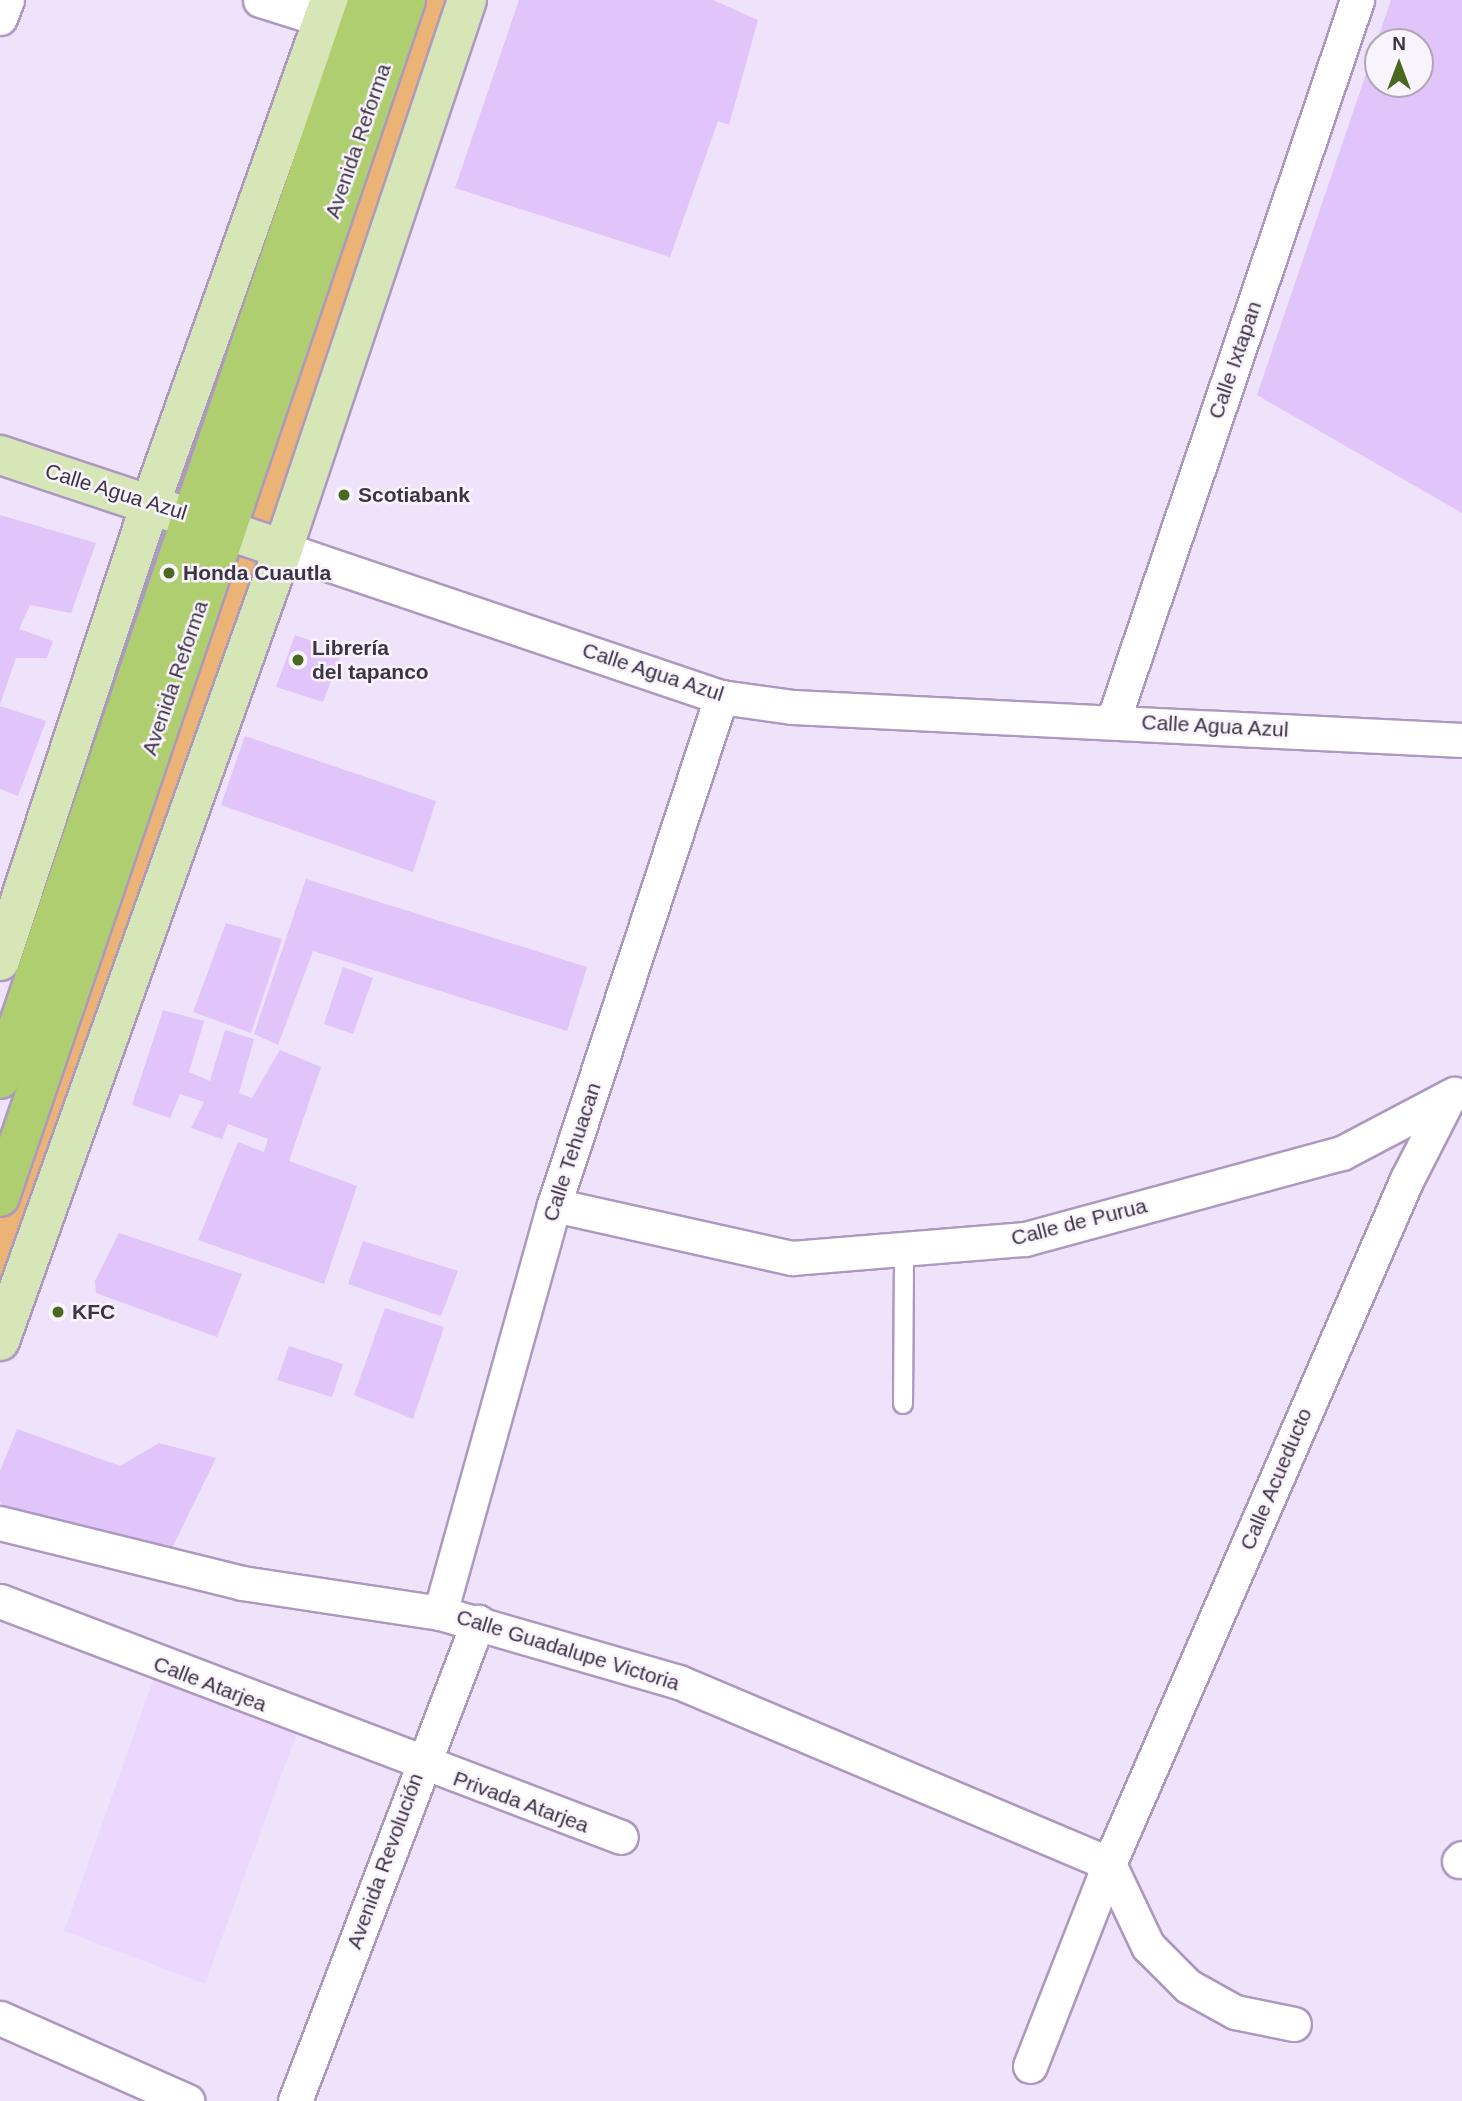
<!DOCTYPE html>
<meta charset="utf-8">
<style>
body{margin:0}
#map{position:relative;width:1462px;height:2101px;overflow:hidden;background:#efe2fb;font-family:Arial,sans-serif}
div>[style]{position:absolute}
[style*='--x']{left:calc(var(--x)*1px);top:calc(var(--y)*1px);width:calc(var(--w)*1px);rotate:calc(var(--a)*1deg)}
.built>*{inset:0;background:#ecd8fe}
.green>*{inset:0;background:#ebb375}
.building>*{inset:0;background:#e1c4fa}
.roads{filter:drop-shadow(2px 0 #ad98bf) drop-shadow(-2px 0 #ad98bf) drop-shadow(0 2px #ad98bf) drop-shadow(0 -2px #ad98bf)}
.lane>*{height:18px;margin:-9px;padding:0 9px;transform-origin:9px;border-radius:9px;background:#fff}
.street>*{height:33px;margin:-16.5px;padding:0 16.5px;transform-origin:16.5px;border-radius:16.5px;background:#fff}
.secondary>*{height:38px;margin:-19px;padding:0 19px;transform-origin:19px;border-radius:19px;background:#d6e6b7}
.primary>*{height:38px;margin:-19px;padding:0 19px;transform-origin:19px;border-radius:19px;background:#aece70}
.dots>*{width:19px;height:19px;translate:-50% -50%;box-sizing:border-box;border:4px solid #f8f3fc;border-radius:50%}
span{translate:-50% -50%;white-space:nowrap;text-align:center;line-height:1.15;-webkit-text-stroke:5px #f8f3fc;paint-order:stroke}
.street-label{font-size:21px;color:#3d3444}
.poi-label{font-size:21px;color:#3d3444;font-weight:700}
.left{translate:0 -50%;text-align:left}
.north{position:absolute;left:1364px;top:28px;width:70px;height:70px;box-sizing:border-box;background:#f8f3fc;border:2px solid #ada7b2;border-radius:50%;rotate:0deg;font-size:19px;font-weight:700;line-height:28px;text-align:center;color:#3d3444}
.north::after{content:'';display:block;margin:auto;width:24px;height:32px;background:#4b691e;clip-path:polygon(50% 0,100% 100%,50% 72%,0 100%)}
</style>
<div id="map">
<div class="built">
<i style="clip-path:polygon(159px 1664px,302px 1719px,205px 1984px,64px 1931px)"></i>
</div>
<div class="green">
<i style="clip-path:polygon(406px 0,467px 0,0 1341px,0 1197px)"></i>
</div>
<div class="building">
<i style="clip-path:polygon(519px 0,713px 0,758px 20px,729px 125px,718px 121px,670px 257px,455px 188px)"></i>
<i style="clip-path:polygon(evenodd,1391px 0,1462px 0,1462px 513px,1257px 395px,1391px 0,1378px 42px,1420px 42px,1420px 84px,1378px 84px,1378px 42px)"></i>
<i style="clip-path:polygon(0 515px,96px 543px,71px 613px,30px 605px,19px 629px,53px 641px,47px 658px,16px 658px,0 704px)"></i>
<i style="clip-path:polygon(295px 635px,317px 643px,311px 650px,340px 657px,323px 702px,276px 687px)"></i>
<i style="clip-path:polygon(0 706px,46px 721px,18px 796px,0 789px)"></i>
<i style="clip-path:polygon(245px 736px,436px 801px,413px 872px,221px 805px)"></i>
<i style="clip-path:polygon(306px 879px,587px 967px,567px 1031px,313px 951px,278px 1045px,254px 1034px)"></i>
<i style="clip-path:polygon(226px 923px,282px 939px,251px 1033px,193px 1012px)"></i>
<i style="clip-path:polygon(343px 967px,373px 978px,353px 1034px,324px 1024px)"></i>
<i style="clip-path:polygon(163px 1010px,204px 1021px,189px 1072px,210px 1081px,225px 1030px,254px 1039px,239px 1093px,252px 1098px,280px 1050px,321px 1067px,289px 1161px,357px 1186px,324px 1284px,198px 1240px,238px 1142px,264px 1152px,268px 1139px,228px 1124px,222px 1139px,191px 1128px,204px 1102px,180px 1094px,170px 1118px,132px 1105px)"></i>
<i style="clip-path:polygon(119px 1233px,242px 1274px,217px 1337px,96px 1293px,95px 1281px)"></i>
<i style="clip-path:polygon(363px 1241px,458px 1271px,441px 1316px,348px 1284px)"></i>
<i style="clip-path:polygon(385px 1308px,444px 1327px,413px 1419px,354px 1395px)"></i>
<i style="clip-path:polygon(289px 1346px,343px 1364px,332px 1397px,277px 1380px)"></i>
<i style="clip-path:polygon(17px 1429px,120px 1466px,159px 1443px,216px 1458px,170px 1552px,8px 1516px,0 1501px,0 1471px)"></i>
</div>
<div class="roads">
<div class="lane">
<i style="--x:903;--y:1404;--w:155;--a:-89.6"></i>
</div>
<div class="street">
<i style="--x:260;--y:0;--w:67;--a:17.4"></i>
<i style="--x:0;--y:18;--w:19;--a:-69"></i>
<i style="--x:283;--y:549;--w:462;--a:18.7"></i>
<i style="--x:721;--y:697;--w:73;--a:7.9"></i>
<i style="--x:793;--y:707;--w:670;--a:2.82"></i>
<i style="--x:1113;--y:721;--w:761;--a:-71.3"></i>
<i style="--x:554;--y:1205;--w:244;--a:12.6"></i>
<i style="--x:792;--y:1258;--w:234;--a:-4.7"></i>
<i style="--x:1025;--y:1239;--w:328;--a:-15.2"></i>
<i style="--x:1342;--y:1153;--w:127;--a:-27.8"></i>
<i style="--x:0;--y:1523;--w:249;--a:13.9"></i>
<i style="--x:242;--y:1583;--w:200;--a:8.6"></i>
<i style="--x:440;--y:1613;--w:249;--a:16.1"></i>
<i style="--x:679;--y:1682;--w:467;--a:22.9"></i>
<i style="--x:0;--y:1601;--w:664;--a:20.81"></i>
<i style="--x:440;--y:1613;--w:424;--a:-74.4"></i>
<i style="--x:554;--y:1205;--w:535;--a:-71.8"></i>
<i style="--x:1459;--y:1861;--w:4;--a:-45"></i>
<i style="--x:1109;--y:1864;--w:91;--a:64.6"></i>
<i style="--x:1148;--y:1946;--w:57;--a:45"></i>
<i style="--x:1188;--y:1986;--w:54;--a:29"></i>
<i style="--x:1235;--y:2012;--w:60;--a:11.5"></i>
<i style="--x:0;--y:2018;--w:205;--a:23.9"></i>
<i style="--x:1030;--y:2066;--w:217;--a:-68.6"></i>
<i style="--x:1109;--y:1864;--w:747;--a:-66.49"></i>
<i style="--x:1407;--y:1179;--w:92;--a:-62.9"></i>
<i style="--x:295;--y:2101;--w:513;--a:-69.09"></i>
</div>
<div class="secondary">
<i style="--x:0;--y:455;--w:298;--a:18.4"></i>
<i style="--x:0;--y:961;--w:480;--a:-71.8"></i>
<i style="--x:150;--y:505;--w:536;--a:-70.38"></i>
<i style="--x:0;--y:1341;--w:841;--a:-70.34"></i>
<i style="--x:283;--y:549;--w:579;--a:-71.47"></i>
</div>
<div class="primary">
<i style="--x:0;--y:1079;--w:1140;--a:-71.17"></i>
<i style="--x:0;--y:1197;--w:1264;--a:-71.26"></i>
</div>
</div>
<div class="dots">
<i style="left:344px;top:495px;background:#4b691e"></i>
<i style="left:169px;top:573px;background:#4b691e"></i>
<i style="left:298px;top:660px;background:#4b691e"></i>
<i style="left:58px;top:1312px;background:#4b691e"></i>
</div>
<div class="street-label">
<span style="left:358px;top:141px;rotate:-71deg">Avenida Reforma</span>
<span style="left:1235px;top:360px;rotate:-71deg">Calle Ixtapan</span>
<span style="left:116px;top:492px;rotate:17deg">Calle Agua Azul</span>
<span style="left:653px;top:672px;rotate:18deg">Calle Agua Azul</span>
<span style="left:175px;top:678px;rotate:-71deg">Avenida Reforma</span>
<span style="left:1215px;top:726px;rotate:3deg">Calle Agua Azul</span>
<span style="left:572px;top:1152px;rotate:-72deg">Calle Tehuacan</span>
<span style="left:1079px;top:1222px;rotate:-14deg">Calle de Purua</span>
<span style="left:1276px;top:1479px;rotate:-67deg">Calle Acueducto</span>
<span style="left:568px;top:1650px;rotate:17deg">Calle Guadalupe Victoria</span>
<span style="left:210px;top:1684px;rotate:21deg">Calle Atarjea</span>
<span style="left:521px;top:1802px;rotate:20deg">Privada Atarjea</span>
<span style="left:385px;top:1861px;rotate:-70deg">Avenida Revolución</span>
</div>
<div class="poi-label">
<span class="left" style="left:358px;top:495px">Scotiabank</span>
<span class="left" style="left:183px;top:573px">Honda Cuautla</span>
<span class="left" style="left:312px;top:660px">Librería<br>del tapanco</span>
<span class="left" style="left:72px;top:1312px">KFC</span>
</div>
<div class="north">N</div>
</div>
